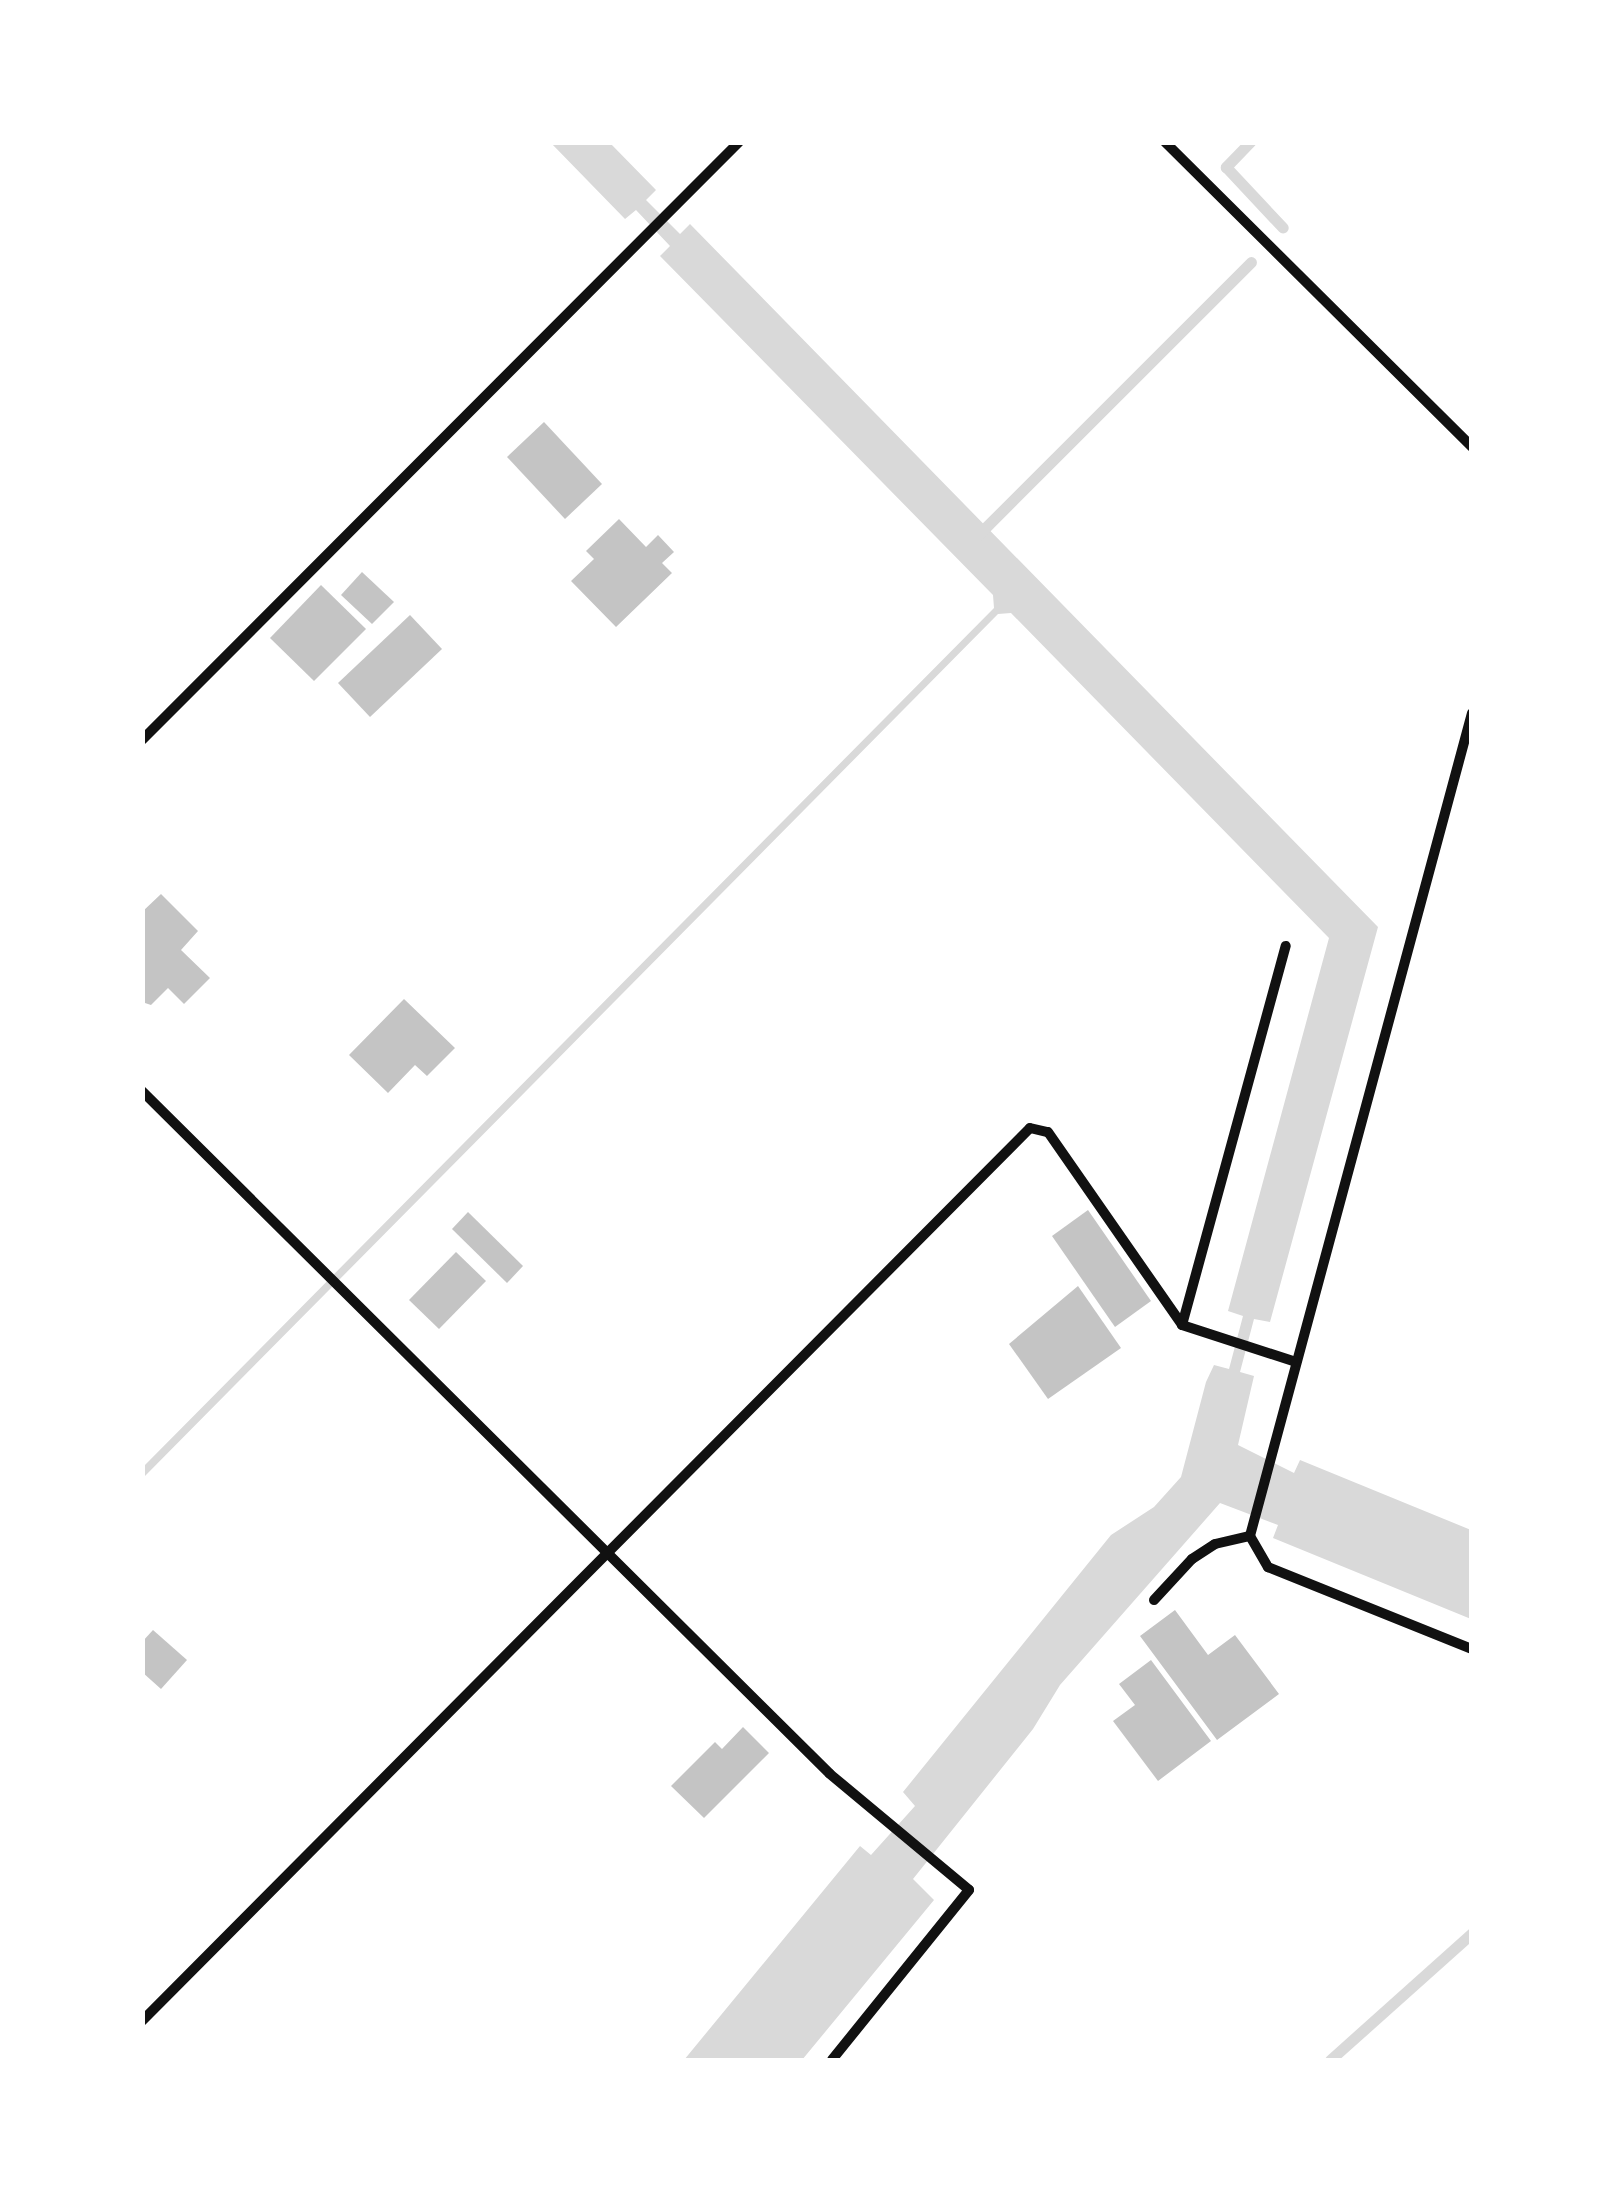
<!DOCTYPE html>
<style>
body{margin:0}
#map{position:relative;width:1614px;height:2203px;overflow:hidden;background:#fff;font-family:Cabin,sans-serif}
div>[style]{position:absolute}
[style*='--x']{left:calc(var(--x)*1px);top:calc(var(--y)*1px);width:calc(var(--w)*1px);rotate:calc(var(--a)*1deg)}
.water>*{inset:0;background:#d9d9d9}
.stream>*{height:11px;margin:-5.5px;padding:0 5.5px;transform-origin:5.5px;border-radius:5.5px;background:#d9d9d9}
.building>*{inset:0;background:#c4c4c4}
.minor>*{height:10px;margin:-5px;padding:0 5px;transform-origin:5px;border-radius:5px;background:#111}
span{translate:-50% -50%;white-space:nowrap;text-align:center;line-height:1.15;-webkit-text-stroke:9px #fff;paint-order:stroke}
.frame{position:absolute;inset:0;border:145px solid #fff;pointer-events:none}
</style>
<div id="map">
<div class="water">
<i style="clip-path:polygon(551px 143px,610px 143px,656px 190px,646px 200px,680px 234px,690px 224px,1378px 927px,1270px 1322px,1254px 1319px,1240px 1372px,1254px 1376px,1238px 1445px,1294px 1473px,1300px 1460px,1471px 1530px,1471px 1619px,1273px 1538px,1278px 1525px,1220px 1503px,1060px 1685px,1033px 1729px,913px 1879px,934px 1900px,802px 2060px,684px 2060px,860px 1846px,871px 1855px,915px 1806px,903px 1792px,1111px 1535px,1154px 1507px,1181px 1477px,1206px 1382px,1214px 1365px,1229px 1369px,1243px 1316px,1228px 1311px,1329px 938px,1011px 613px,998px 614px,143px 1478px,143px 1467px,994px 608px,993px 595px,660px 256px,670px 246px,636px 210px,625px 219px)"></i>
</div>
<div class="stream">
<i style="--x:1250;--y:142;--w:35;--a:134"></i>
<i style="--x:1226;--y:167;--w:83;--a:46.9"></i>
<i style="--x:978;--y:535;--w:386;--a:-45"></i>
<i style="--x:1330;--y:2060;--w:191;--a:-41.8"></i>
</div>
<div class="building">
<i style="clip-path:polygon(544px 422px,602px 484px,565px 519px,507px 457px)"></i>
<i style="clip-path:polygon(619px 519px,646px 547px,658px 535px,674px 552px,662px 563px,672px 573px,616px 627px,571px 581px,594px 559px,586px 551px)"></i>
<i style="clip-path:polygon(362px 572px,394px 602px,372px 624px,341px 595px)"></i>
<i style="clip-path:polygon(321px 585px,366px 629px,314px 681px,270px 638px)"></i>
<i style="clip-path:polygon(410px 615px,442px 649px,370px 717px,338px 683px)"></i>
<i style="clip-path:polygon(161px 894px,198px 931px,181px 950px,210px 978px,184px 1004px,168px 988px,151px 1005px,142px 1002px,142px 912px)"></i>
<i style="clip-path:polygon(404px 999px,455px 1048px,427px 1076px,415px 1065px,388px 1093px,349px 1055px)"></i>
<i style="clip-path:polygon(1088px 1210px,1151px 1301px,1115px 1327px,1052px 1236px)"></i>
<i style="clip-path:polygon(468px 1212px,523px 1266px,507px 1283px,452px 1229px)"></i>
<i style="clip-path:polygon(456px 1252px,486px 1281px,439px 1329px,409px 1300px)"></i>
<i style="clip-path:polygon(1078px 1286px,1121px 1348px,1048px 1399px,1009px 1344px)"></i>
<i style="clip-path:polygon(1175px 1610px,1208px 1655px,1235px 1635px,1279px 1694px,1217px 1740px,1140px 1636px)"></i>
<i style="clip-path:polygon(153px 1630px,187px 1660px,161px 1689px,142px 1672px,142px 1642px)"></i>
<i style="clip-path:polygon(1151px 1660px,1211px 1741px,1158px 1781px,1113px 1721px,1135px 1705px,1119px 1684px)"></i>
<i style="clip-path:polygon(743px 1727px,769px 1753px,704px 1818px,671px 1786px,715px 1742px,722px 1749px)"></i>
</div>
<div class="minor">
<i style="--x:1165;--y:142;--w:433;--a:44.8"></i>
<i style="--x:1472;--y:713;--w:852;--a:105.1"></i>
<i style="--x:1250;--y:1536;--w:36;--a:60"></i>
<i style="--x:1268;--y:1567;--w:220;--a:21.9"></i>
<i style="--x:142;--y:740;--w:845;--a:-45.05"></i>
<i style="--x:142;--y:1091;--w:969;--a:44.79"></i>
<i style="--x:830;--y:1774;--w:181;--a:39.8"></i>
<i style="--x:969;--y:1890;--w:218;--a:128.9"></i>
<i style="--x:1182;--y:1325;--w:393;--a:-74.7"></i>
<i style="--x:1154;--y:1600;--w:56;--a:-47.2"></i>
<i style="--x:1192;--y:1559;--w:27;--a:-33"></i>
<i style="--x:1215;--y:1544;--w:36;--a:-13"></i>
<i style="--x:142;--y:2021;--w:1259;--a:-45.16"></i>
<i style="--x:1030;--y:1128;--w:18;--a:13"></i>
<i style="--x:1048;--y:1132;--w:235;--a:55.2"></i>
<i style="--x:1182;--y:1325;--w:120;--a:18"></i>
</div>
<div class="frame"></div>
</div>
